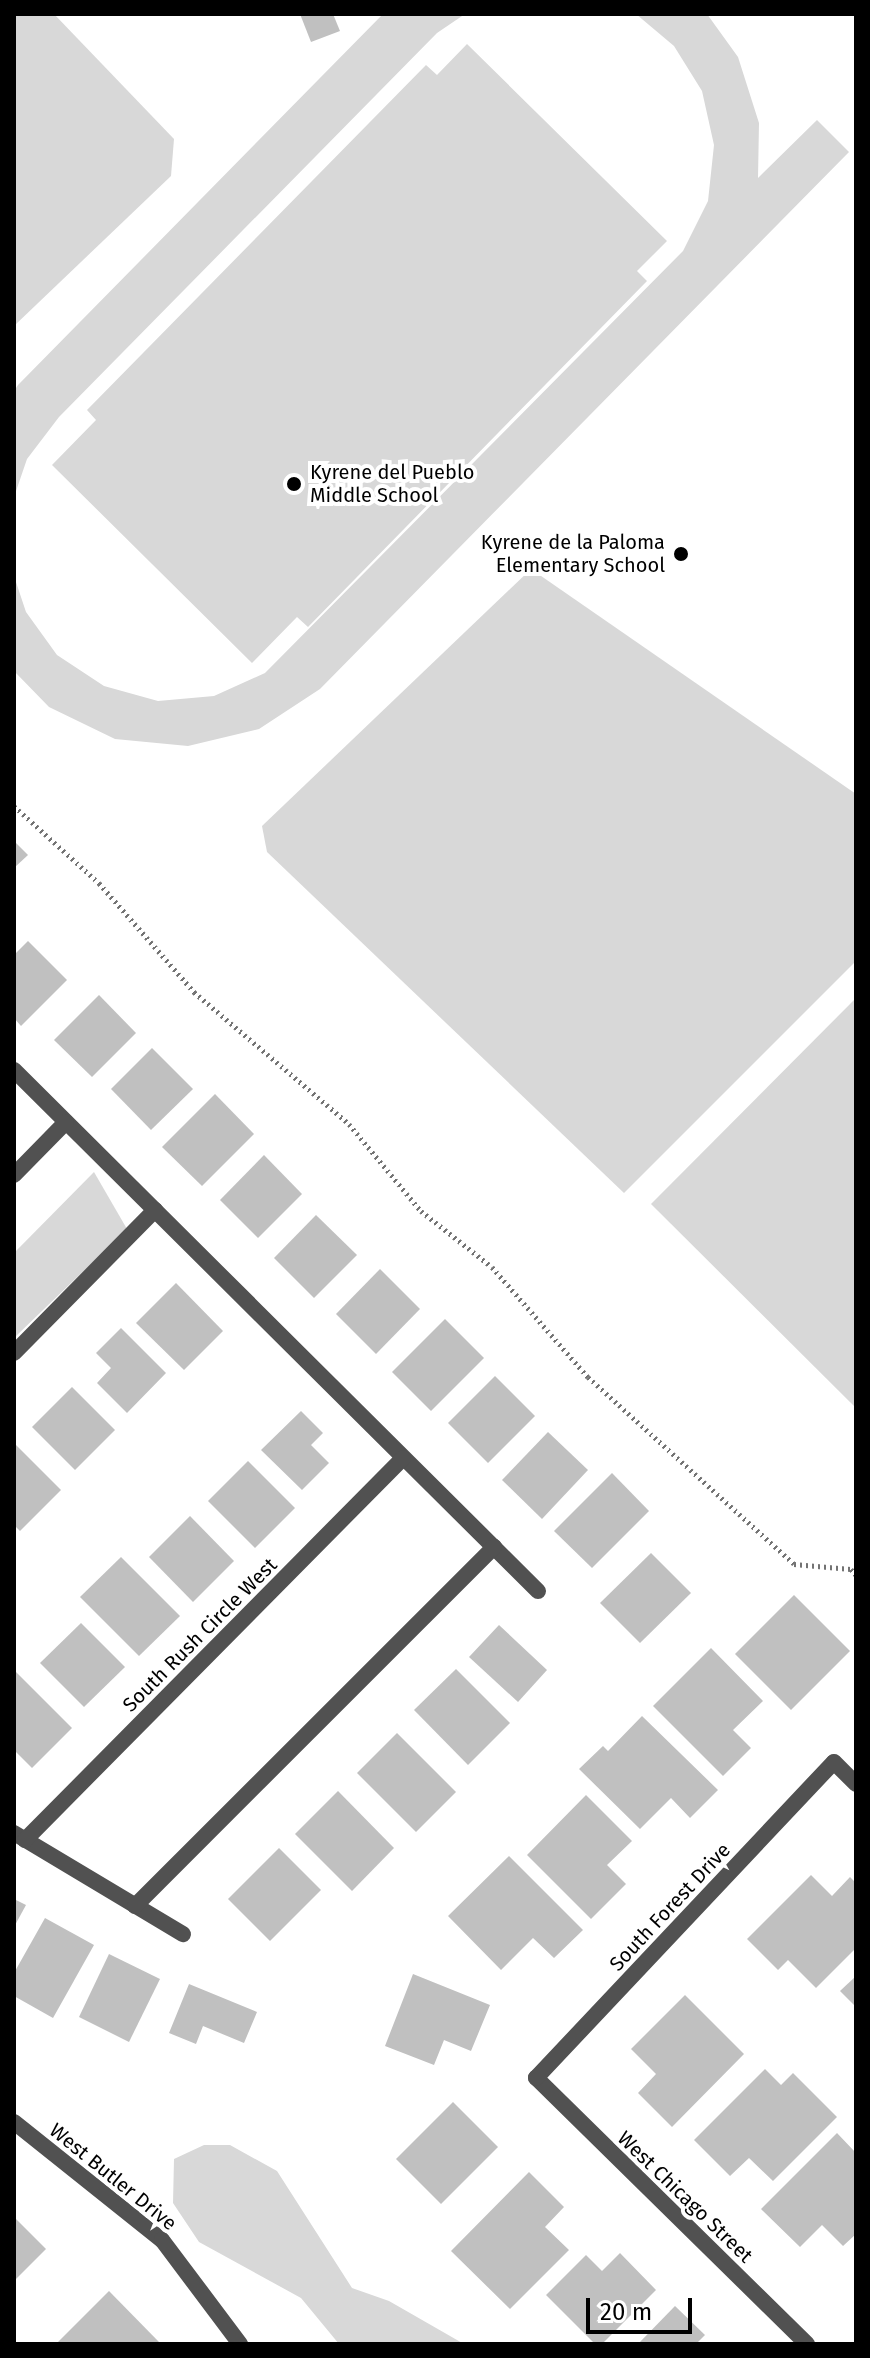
<!DOCTYPE html>
<style>
body{margin:0}
#map{position:relative;width:870px;height:2358px;overflow:hidden;background:#fff;font-family:"Fira Sans",sans-serif}
div>[style]{position:absolute}
[style*='--x']{left:calc(var(--x)*1px);top:calc(var(--y)*1px);width:calc(var(--w)*1px);rotate:calc(var(--a)*1deg)}
.green>*{inset:0;background:#d8d8d8}
.building>*{inset:0;background:#c0c0c0}
.path>*{height:5px;margin-top:-2.5px;transform-origin:0;background:repeating-linear-gradient(90deg,#737373 0 2px,transparent 0 6px)}
.minor>*{height:16px;margin:-8px;padding:0 8px;transform-origin:8px;border-radius:8px;background:#515151}
.dots>*{width:22px;height:22px;translate:-50% -50%;box-sizing:border-box;border:4px solid #fff;border-radius:50%}
span{translate:-50% -50%;white-space:nowrap;text-align:center;line-height:1.15;-webkit-text-stroke:8px #fff;paint-order:stroke}
.poi-label{font-size:20px;color:#000}
.left{translate:0 -50%;text-align:left}
.right{translate:-100% -50%;text-align:right}
.street-label{font-size:20px;color:#000}
.frame{position:absolute;inset:0;border:16px solid #000;pointer-events:none}
.scale{position:absolute;left:586px;top:2298px;width:106px;height:36px;box-sizing:border-box;border:4px solid #000;border-top:0;padding-left:10px;font-size:24px;line-height:28px;white-space:nowrap;color:#000;-webkit-text-stroke:6px #fff;paint-order:stroke}
</style>
<div id="map">
<div class="green">
<i style="clip-path:polygon(14px 14px,54px 14px,174px 139px,171px 176px,14px 326px)"></i>
<i style="clip-path:polygon(383px 14px,465px 14px,437px 33px,59px 417px,27px 459px,14px 497px,14px 391px,18px 385px)"></i>
<i style="clip-path:polygon(636px 14px,707px 14px,738px 57px,759px 123px,758px 178px,817px 120px,849px 152px,320px 689px,259px 729px,188px 746px,115px 739px,49px 707px,14px 671px,14px 576px,26px 612px,57px 655px,104px 686px,158px 701px,214px 696px,265px 673px,683px 251px,708px 201px,714px 145px,702px 91px,674px 46px)"></i>
<i style="clip-path:polygon(467px 44px,667px 241px,637px 271px,647px 281px,308px 627px,297px 617px,252px 663px,52px 465px,96px 420px,87px 410px,426px 65px,437px 75px)"></i>
<i style="clip-path:polygon(531px 569px,856px 794px,856px 961px,624px 1193px,267px 852px,262px 826px)"></i>
<i style="clip-path:polygon(856px 998px,856px 1408px,651px 1204px)"></i>
<i style="clip-path:polygon(94px 1172px,127px 1229px,14px 1338px,14px 1253px)"></i>
<i style="clip-path:polygon(204px 2145px,230px 2145px,277px 2171px,352px 2288px,389px 2301px,464px 2344px,339px 2344px,301px 2298px,199px 2242px,173px 2203px,174px 2159px)"></i>
</div>
<div class="building">
<i style="clip-path:polygon(300px 14px,333px 14px,340px 31px,311px 42px)"></i>
<i style="clip-path:polygon(14px 841px,28px 855px,14px 868px)"></i>
<i style="clip-path:polygon(28px 941px,67px 980px,21px 1026px,14px 1018px,14px 955px)"></i>
<i style="clip-path:polygon(99px 995px,136px 1033px,92px 1077px,54px 1040px)"></i>
<i style="clip-path:polygon(152px 1048px,193px 1089px,151px 1130px,111px 1089px)"></i>
<i style="clip-path:polygon(215px 1094px,254px 1134px,202px 1186px,162px 1147px)"></i>
<i style="clip-path:polygon(264px 1155px,302px 1194px,258px 1238px,220px 1200px)"></i>
<i style="clip-path:polygon(316px 1215px,357px 1255px,314px 1298px,274px 1258px)"></i>
<i style="clip-path:polygon(380px 1269px,420px 1309px,376px 1354px,336px 1314px)"></i>
<i style="clip-path:polygon(176px 1283px,223px 1331px,184px 1370px,136px 1323px)"></i>
<i style="clip-path:polygon(445px 1319px,484px 1358px,431px 1411px,392px 1372px)"></i>
<i style="clip-path:polygon(121px 1328px,166px 1373px,127px 1413px,97px 1383px,111px 1368px,96px 1353px)"></i>
<i style="clip-path:polygon(495px 1376px,535px 1416px,488px 1463px,448px 1423px)"></i>
<i style="clip-path:polygon(72px 1387px,115px 1430px,75px 1470px,32px 1427px)"></i>
<i style="clip-path:polygon(301px 1411px,323px 1433px,311px 1445px,329px 1463px,302px 1490px,261px 1450px)"></i>
<i style="clip-path:polygon(548px 1432px,588px 1470px,542px 1519px,502px 1480px)"></i>
<i style="clip-path:polygon(14px 1443px,61px 1490px,20px 1531px,14px 1525px)"></i>
<i style="clip-path:polygon(248px 1461px,295px 1508px,255px 1548px,208px 1501px)"></i>
<i style="clip-path:polygon(612px 1473px,649px 1511px,592px 1568px,554px 1531px)"></i>
<i style="clip-path:polygon(190px 1516px,234px 1561px,193px 1602px,149px 1557px)"></i>
<i style="clip-path:polygon(651px 1553px,691px 1593px,640px 1643px,600px 1603px)"></i>
<i style="clip-path:polygon(121px 1557px,180px 1616px,139px 1656px,80px 1597px)"></i>
<i style="clip-path:polygon(794px 1595px,850px 1651px,791px 1710px,735px 1654px)"></i>
<i style="clip-path:polygon(81px 1623px,125px 1667px,84px 1707px,40px 1663px)"></i>
<i style="clip-path:polygon(499px 1625px,547px 1670px,518px 1702px,469px 1657px)"></i>
<i style="clip-path:polygon(711px 1648px,763px 1701px,733px 1730px,751px 1748px,723px 1776px,653px 1706px)"></i>
<i style="clip-path:polygon(456px 1669px,510px 1723px,468px 1765px,414px 1710px)"></i>
<i style="clip-path:polygon(16px 1672px,72px 1728px,32px 1768px,14px 1750px)"></i>
<i style="clip-path:polygon(642px 1716px,718px 1790px,690px 1818px,671px 1798px,640px 1829px,579px 1769px,603px 1746px,608px 1751px)"></i>
<i style="clip-path:polygon(397px 1733px,456px 1792px,416px 1832px,357px 1773px)"></i>
<i style="clip-path:polygon(338px 1791px,394px 1848px,352px 1891px,295px 1834px)"></i>
<i style="clip-path:polygon(586px 1795px,632px 1841px,607px 1865px,626px 1884px,591px 1919px,527px 1855px)"></i>
<i style="clip-path:polygon(279px 1848px,321px 1890px,270px 1941px,228px 1899px)"></i>
<i style="clip-path:polygon(509px 1856px,583px 1930px,554px 1958px,533px 1938px,501px 1970px,448px 1916px)"></i>
<i style="clip-path:polygon(811px 1875px,832px 1896px,850px 1877px,856px 1883px,856px 1948px,816px 1988px,788px 1960px,778px 1970px,747px 1939px)"></i>
<i style="clip-path:polygon(14px 1899px,26px 1905px,14px 1927px)"></i>
<i style="clip-path:polygon(45px 1918px,94px 1945px,53px 2018px,14px 1996px,14px 1973px)"></i>
<i style="clip-path:polygon(109px 1954px,160px 1979px,129px 2042px,79px 2017px)"></i>
<i style="clip-path:polygon(413px 1974px,490px 2005px,471px 2051px,444px 2040px,434px 2065px,385px 2046px)"></i>
<i style="clip-path:polygon(856px 1976px,856px 2007px,840px 1991px)"></i>
<i style="clip-path:polygon(189px 1984px,257px 2012px,244px 2043px,203px 2026px,196px 2044px,169px 2033px)"></i>
<i style="clip-path:polygon(685px 1995px,744px 2054px,672px 2127px,638px 2093px,656px 2074px,631px 2049px)"></i>
<i style="clip-path:polygon(765px 2069px,781px 2085px,793px 2073px,837px 2117px,773px 2181px,749px 2158px,730px 2176px,694px 2140px)"></i>
<i style="clip-path:polygon(453px 2102px,498px 2147px,441px 2204px,396px 2159px)"></i>
<i style="clip-path:polygon(837px 2133px,856px 2153px,856px 2234px,843px 2246px,822px 2225px,800px 2247px,761px 2209px)"></i>
<i style="clip-path:polygon(529px 2172px,564px 2207px,545px 2227px,569px 2250px,510px 2309px,451px 2251px)"></i>
<i style="clip-path:polygon(14px 2217px,46px 2249px,14px 2281px)"></i>
<i style="clip-path:polygon(620px 2253px,656px 2290px,602px 2344px,595px 2344px,546px 2295px,586px 2255px,602px 2271px)"></i>
<i style="clip-path:polygon(109px 2291px,159px 2342px,56px 2344px)"></i>
<i style="clip-path:polygon(675px 2306px,705px 2335px,696px 2344px,638px 2344px)"></i>
</div>
<div class="path">
<i style="--x:14;--y:806;--w:115;--a:42.2"></i>
<i style="--x:99;--y:883;--w:145;--a:48.9"></i>
<i style="--x:194;--y:992;--w:204;--a:40.4"></i>
<i style="--x:349;--y:1124;--w:113;--a:50.4"></i>
<i style="--x:421;--y:1211;--w:90;--a:38.3"></i>
<i style="--x:492;--y:1267;--w:146;--a:48.9"></i>
<i style="--x:588;--y:1377;--w:278;--a:42.2"></i>
<i style="--x:794;--y:1564;--w:57;--a:5"></i>
<i style="--x:851;--y:1569;--w:8;--a:50"></i>
</div>
<div class="minor">
<i style="--x:14;--y:1070;--w:739;--a:44.84"></i>
<i style="--x:14;--y:1175;--w:74;--a:-45.5"></i>
<i style="--x:14;--y:1353;--w:201;--a:-45.4"></i>
<i style="--x:14;--y:1833;--w:197;--a:30.9"></i>
<i style="--x:25;--y:1840;--w:537;--a:-45.3"></i>
<i style="--x:135;--y:1906;--w:508;--a:-45"></i>
<i style="--x:14;--y:2122;--w:189;--a:38.6"></i>
<i style="--x:162;--y:2240;--w:130;--a:53.1"></i>
<i style="--x:807;--y:2344;--w:380;--a:-135.5"></i>
<i style="--x:536;--y:2078;--w:434;--a:-46.7"></i>
<i style="--x:834;--y:1762;--w:31;--a:45"></i>
</div>
<div class="dots">
<i style="left:294px;top:484px;background:#000"></i>
<i style="left:681px;top:554px;background:#000"></i>
</div>
<div class="poi-label">
<span class="left" style="left:310px;top:484px">Kyrene del Pueblo<br>Middle School</span>
<span class="right" style="left:665px;top:554px">Kyrene de la Paloma<br>Elementary School</span>
</div>
<div class="street-label">
<span style="left:200px;top:1635px;rotate:-45deg">South Rush Circle West</span>
<span style="left:670px;top:1907px;rotate:-47deg">South Forest Drive</span>
<span style="left:113px;top:2177px;rotate:39deg">West Butler Drive</span>
<span style="left:685px;top:2197px;rotate:44deg">West Chicago Street</span>
</div>
<div class="frame"></div>
<div class="scale">20 m</div>
</div>
